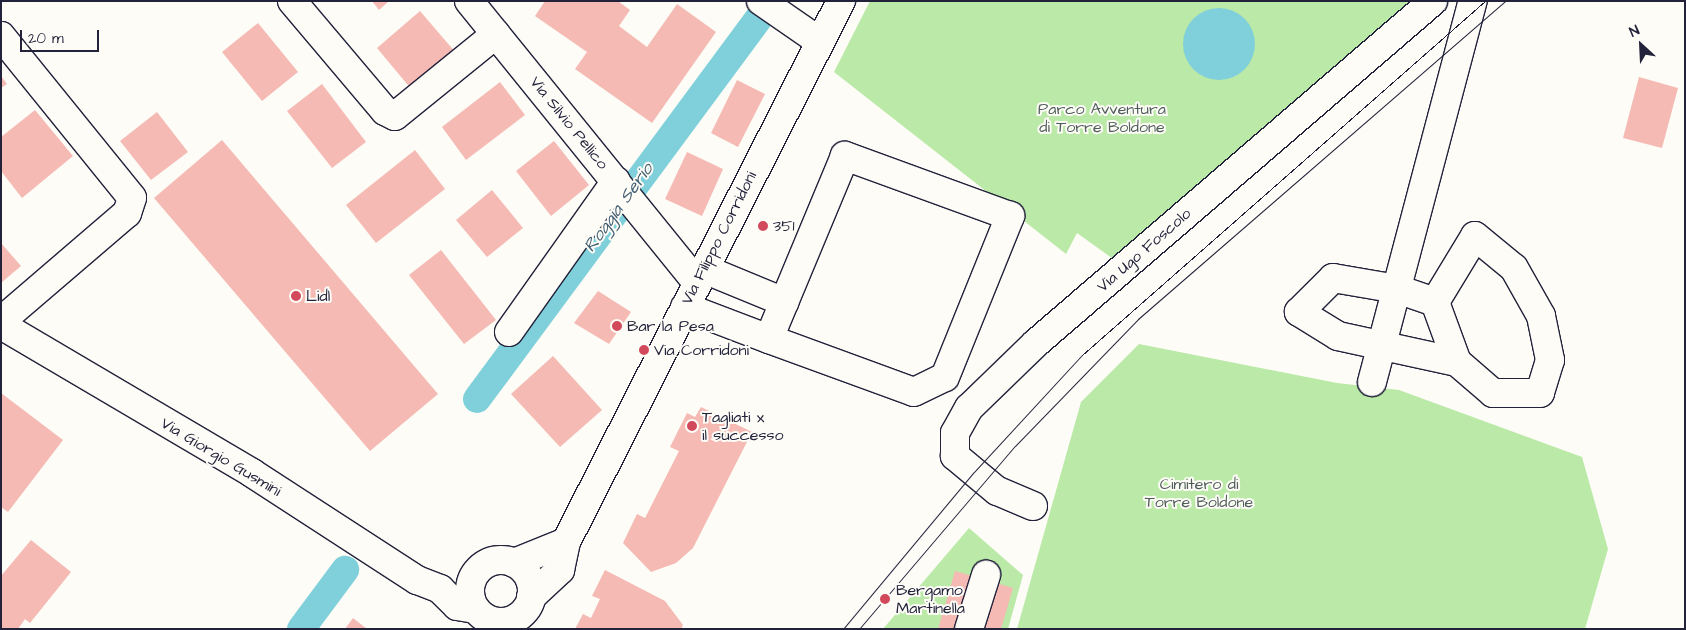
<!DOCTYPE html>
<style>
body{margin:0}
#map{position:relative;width:1686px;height:630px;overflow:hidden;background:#fdfcf7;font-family:"Architects Daughter",sans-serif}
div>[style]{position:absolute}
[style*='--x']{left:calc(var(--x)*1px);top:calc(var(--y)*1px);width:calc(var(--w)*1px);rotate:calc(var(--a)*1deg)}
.green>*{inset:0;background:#bbe9a7}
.water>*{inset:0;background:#7fd0da}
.round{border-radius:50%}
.canal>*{height:28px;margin:-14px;padding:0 14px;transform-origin:14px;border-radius:14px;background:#7fd0da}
.building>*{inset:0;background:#f5bab3}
.roads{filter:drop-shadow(1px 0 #22223b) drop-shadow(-1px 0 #22223b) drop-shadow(0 1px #22223b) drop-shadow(0 -1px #22223b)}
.minor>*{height:28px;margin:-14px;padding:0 14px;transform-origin:14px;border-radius:14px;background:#fdfcf7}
.minor>.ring{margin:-14px;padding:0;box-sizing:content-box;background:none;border:28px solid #fdfcf7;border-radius:50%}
.tram>*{height:1px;margin:-0.5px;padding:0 0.5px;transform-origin:0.5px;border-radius:0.5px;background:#22223b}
.dots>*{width:14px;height:14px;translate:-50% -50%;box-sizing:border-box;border:2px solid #fdfcf7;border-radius:50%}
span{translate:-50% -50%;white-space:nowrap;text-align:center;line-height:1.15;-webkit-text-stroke:4px #fdfcf7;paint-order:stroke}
.park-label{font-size:16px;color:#505e5b}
.street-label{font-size:16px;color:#22223b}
.poi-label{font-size:16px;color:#22223b}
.left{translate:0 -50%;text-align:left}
.water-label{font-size:18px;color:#435f73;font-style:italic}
.frame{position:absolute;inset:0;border:2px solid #22223b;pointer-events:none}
.north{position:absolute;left:1616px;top:20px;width:50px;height:50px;-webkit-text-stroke:4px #fdfcf7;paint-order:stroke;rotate:335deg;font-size:14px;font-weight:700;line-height:20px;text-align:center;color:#22223b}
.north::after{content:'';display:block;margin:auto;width:18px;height:22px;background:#22223b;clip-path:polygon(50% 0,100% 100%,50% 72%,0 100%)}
.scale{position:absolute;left:20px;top:30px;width:79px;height:22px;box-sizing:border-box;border:2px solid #22223b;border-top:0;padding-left:6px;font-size:15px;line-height:18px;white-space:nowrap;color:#22223b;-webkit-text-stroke:4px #fdfcf7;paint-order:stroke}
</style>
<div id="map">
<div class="green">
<i style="clip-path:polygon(870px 1px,1414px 1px,1116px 261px,1077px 233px,1066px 254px,834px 72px)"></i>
<i style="clip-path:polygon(1139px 344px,1337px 383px,1399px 390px,1582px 457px,1608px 549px,1585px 629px,1017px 629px,1081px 402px)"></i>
<i style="clip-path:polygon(969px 528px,1023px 575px,1008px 629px,883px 629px)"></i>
</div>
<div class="water">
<i class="round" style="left:1183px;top:8px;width:72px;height:72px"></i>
</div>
<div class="canal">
<i style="--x:477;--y:399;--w:475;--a:-53.5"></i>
<i style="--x:301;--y:629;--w:74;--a:-53.3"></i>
</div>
<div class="building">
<i style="clip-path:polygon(372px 1px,389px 1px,379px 10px)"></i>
<i style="clip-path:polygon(545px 1px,618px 1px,630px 10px,619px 26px,647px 47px,677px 4px,716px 32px,652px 123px,575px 69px,587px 52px,535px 16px)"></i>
<i style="clip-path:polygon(420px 11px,456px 53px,412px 90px,377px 48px)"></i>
<i style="clip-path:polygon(258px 23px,298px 72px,262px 101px,222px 52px)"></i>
<i style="clip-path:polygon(1px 76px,7px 84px,1px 88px)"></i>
<i style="clip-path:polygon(1639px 77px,1678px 88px,1662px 148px,1623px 138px)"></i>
<i style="clip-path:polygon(737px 80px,765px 94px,738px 147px,711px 133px)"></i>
<i style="clip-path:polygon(500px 82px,525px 115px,466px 160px,442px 127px)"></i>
<i style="clip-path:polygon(322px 84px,366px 142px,332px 168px,287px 111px)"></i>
<i style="clip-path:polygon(35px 110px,73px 156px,22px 198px,1px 171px,1px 137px)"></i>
<i style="clip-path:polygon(157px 112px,188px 152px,151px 180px,120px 141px)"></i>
<i style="clip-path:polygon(222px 140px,438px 394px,370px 451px,154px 198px)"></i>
<i style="clip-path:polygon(554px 141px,589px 185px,551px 216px,516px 171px)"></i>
<i style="clip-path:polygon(415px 150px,445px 189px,376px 243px,346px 205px)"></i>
<i style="clip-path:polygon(687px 152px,723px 169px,702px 216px,665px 199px)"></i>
<i style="clip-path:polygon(492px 190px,523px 228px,487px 257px,456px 220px)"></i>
<i style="clip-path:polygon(1px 243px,21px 266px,1px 283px)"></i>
<i style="clip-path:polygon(441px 250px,496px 320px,464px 344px,409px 275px)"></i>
<i style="clip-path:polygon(598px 291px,631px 312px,609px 344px,574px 323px)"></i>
<i style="clip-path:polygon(553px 356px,602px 410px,560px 447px,511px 394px)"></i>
<i style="clip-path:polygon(1px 393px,63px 440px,8px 512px,1px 507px)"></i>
<i style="clip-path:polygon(701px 407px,752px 432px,693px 548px,676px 563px,651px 572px,623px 543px,637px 514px,645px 518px,679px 451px,670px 447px,687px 413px,695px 417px)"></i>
<i style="clip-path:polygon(31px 540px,71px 572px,30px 623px,25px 619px,18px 629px,1px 629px,1px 576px)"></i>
<i style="clip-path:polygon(605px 570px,665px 601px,683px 625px,681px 629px,575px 629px,583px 614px,591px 618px,600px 599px,592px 596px)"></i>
<i style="clip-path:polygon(955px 571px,976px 577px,960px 629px,938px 629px)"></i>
<i style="clip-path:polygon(993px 582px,1013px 588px,1001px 629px,979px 629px)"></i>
<i style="clip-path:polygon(353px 618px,367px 629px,345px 629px)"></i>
</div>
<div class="roads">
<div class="minor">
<i style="--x:292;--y:1;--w:144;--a:49.8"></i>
<i style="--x:385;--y:111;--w:11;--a:27"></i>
<i style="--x:395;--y:116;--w:130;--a:-39.1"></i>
<i style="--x:469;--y:1;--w:363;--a:51"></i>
<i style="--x:761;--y:1;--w:70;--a:34.6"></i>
<i style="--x:1;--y:36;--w:208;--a:51"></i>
<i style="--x:132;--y:198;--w:16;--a:108"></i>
<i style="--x:127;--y:213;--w:166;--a:139.4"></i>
<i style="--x:704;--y:269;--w:87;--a:22.4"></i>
<i style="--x:1333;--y:278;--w:65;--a:9.8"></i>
<i style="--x:1397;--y:289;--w:40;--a:18.9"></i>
<i style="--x:1435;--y:302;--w:64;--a:69.9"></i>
<i style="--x:1457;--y:362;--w:122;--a:-167.7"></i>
<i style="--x:1338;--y:336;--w:46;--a:-148.4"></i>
<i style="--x:1299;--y:312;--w:48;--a:-45"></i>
<i style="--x:1435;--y:302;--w:77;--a:-58.8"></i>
<i style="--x:1475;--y:236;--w:50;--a:39.4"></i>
<i style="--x:1514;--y:268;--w:55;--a:60.6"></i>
<i style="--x:1541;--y:316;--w:45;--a:78.4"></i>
<i style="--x:1550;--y:360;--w:34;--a:107"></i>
<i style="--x:1540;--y:393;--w:47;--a:180"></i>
<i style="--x:1493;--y:393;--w:48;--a:-139.3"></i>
<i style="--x:685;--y:307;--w:90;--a:20.9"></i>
<i style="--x:769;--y:339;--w:154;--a:20.1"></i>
<i style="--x:914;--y:392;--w:34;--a:-26"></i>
<i style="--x:945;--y:377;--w:174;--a:-68"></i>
<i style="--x:1010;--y:216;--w:176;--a:-160"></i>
<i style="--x:845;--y:156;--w:198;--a:112.6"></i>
<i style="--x:1;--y:325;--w:291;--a:30.5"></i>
<i style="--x:252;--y:473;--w:197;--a:33"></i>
<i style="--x:417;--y:580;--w:25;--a:21"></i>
<i style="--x:440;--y:589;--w:24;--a:45"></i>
<i style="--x:457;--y:606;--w:18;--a:9"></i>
<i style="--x:509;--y:332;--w:185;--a:-54.7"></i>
<i style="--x:1372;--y:382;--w:394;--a:-75.2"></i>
<i style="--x:1033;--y:506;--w:39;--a:-157"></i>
<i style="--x:997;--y:491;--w:55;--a:-140.2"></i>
<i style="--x:955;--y:456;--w:23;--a:-90"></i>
<i style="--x:955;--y:433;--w:29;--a:-61"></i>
<i style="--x:969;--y:408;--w:93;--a:-44.1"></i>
<i style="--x:1036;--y:343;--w:524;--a:-40.74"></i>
<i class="ring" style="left:470px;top:560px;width:34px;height:34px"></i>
<i style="--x:514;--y:563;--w:56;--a:-22"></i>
<i style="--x:531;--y:597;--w:40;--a:-43"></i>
<i style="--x:560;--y:570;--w:29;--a:-78"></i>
<i style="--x:566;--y:542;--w:607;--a:-63.05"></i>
<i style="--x:969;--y:629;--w:57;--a:-72.5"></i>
</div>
</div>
<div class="tram">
<i style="--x:843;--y:629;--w:204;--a:-50.2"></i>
<i style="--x:974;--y:472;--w:159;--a:-47.3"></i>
<i style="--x:1082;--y:355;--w:536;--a:-41.3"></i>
<i style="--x:859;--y:629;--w:240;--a:-49.6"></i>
<i style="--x:1015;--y:446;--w:177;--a:-45.9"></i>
<i style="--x:1138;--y:319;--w:486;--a:-40.9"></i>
</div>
<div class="dots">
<i style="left:763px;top:226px;background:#d1495b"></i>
<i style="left:296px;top:296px;background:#d1495b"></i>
<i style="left:617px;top:326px;background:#d1495b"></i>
<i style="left:644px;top:350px;background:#d1495b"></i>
<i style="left:692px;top:426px;background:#d1495b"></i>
<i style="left:885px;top:599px;background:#d1495b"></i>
</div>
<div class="park-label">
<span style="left:1102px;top:118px">Parco Avventura<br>di Torre Boldone</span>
<span style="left:1199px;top:493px">Cimitero di<br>Torre Boldone</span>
</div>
<div class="street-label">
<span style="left:569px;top:123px;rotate:51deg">Via Silvio Pellico</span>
<span style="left:719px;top:238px;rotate:-63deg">Via Filippo Corridoni</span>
<span style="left:1144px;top:250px;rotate:-41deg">Via Ugo Foscolo</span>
<span style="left:221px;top:457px;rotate:31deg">Via Giorgio Gusmini</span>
</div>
<div class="poi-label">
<span class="left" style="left:773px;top:226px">351</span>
<span class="left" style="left:306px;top:296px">Lidl</span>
<span class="left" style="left:627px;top:326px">Bar la Pesa</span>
<span class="left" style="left:654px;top:350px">Via Corridoni</span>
<span class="left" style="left:702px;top:426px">Tagliati x<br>il successo</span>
<span class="left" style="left:896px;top:599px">Bergamo<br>Martinella</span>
</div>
<div class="water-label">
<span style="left:619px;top:208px;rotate:-54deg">Roggia Serio</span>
</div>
<div class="frame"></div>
<div class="north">N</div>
<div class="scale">20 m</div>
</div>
